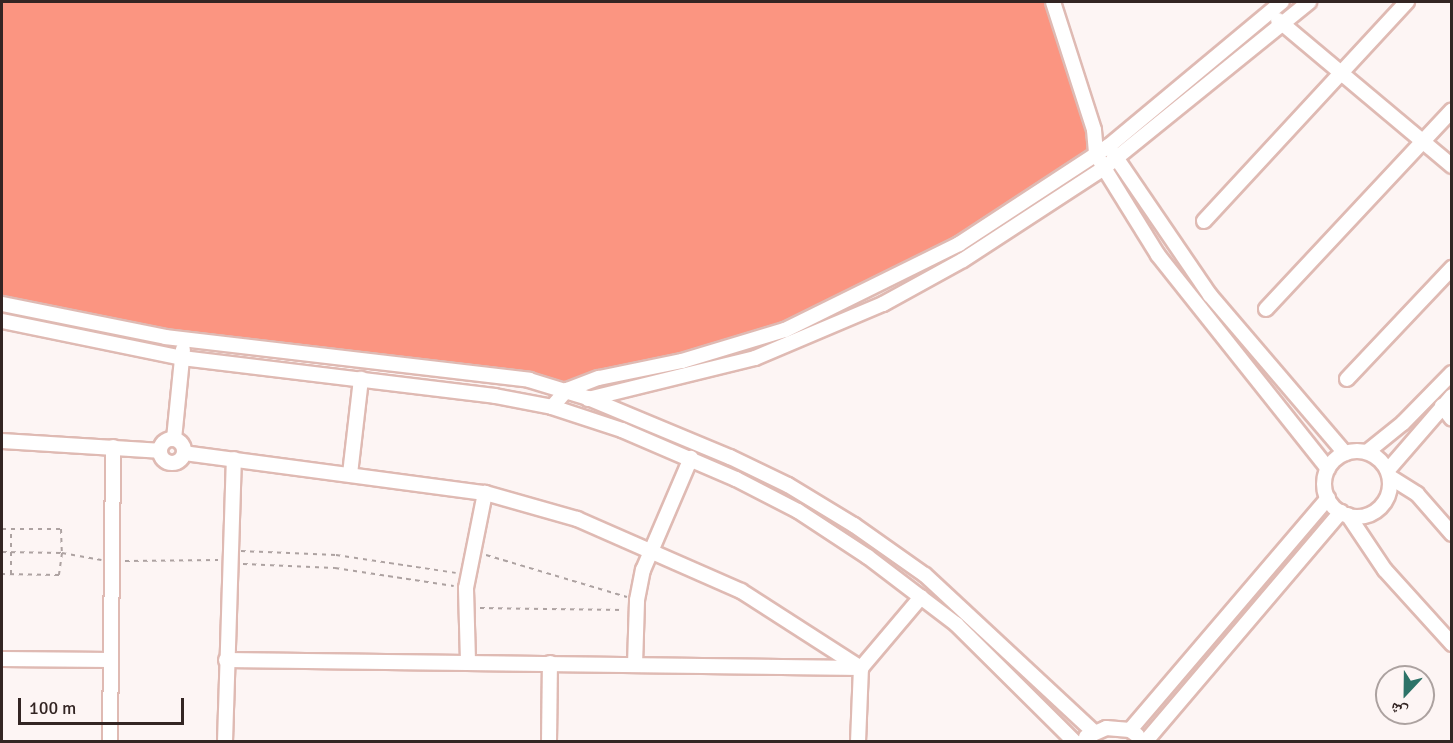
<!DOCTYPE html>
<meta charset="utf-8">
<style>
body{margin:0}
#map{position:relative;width:1453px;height:743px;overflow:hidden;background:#fdf5f4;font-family:Signika,"Noto Naskh Arabic",sans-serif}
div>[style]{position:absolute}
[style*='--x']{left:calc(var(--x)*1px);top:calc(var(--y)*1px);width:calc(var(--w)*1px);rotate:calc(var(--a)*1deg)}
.forest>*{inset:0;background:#fb9581}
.path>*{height:2px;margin-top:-1px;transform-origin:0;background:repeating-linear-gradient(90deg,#ada2a1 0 4.5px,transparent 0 9px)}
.roads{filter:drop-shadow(2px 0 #dfbab3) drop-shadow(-2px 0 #dfbab3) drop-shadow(0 2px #dfbab3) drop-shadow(0 -2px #dfbab3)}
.street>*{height:14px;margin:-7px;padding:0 7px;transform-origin:7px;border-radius:7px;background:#fff}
.street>.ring{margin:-7px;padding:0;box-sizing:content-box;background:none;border:14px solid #fff;border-radius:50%}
span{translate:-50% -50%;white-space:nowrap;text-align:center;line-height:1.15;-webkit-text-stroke:6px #fdf5f4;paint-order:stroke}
.frame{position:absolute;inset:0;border:3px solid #332523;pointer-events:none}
.north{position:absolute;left:1375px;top:665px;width:60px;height:60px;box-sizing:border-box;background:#fdf5f4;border:2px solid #aca2a0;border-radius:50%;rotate:202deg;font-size:16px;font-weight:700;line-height:24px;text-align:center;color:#332523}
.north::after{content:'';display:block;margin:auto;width:21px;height:27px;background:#2d7368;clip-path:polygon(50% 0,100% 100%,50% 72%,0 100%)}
.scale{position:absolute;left:18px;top:698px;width:166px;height:27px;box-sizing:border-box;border:3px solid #332523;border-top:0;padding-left:8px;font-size:18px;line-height:21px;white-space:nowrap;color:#332523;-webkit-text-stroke:4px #fdf5f4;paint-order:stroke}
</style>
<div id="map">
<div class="forest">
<i style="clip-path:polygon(2px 2px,1054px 2px,1096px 154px,1022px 206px,820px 316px,567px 390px,184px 339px,2px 304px)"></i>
</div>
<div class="path">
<i style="--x:2;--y:529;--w:59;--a:0"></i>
<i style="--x:61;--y:529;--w:24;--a:88"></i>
<i style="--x:62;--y:553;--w:22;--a:98"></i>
<i style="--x:59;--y:575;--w:57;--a:-179"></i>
<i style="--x:241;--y:551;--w:95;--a:2.4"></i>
<i style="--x:336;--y:555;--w:121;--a:8.5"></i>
<i style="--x:2;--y:552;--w:60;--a:1"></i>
<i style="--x:62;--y:553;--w:40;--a:10"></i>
<i style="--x:486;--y:555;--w:147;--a:16.6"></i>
<i style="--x:125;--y:561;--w:93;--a:-0.6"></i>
<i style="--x:243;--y:564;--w:92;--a:2.5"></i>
<i style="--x:335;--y:568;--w:120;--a:8.6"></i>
<i style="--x:11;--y:574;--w:45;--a:-90"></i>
<i style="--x:480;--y:608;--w:144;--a:0.8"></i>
</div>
<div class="roads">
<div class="street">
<i style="--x:1053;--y:2;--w:134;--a:72.2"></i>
<i style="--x:1094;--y:130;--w:24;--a:85"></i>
<i style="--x:1096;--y:154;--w:16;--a:60"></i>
<i style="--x:1104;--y:168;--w:102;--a:58.2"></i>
<i style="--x:1158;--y:255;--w:273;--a:51.5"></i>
<i style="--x:1278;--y:20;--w:227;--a:40"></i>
<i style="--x:1113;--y:153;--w:172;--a:55.7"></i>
<i style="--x:1210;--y:295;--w:208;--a:49.5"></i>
<i style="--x:1204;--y:221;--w:299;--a:-47.2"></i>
<i style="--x:2;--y:304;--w:166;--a:11.4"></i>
<i style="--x:165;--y:337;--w:367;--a:6.7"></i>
<i style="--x:529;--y:380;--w:62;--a:17"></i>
<i style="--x:588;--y:398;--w:154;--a:22.6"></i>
<i style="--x:730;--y:457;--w:64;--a:25.8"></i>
<i style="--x:788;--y:485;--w:77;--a:31.2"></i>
<i style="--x:854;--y:525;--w:87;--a:35.2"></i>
<i style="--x:925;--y:575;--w:229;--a:42.9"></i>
<i style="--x:1266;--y:309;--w:272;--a:-46.9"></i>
<i style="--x:2;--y:321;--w:184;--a:11.6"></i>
<i style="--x:182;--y:358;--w:315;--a:6.9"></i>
<i style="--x:495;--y:396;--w:58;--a:10.9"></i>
<i style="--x:552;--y:407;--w:74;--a:18.2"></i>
<i style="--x:622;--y:430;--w:124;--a:23.3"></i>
<i style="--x:736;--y:479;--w:70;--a:27.3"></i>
<i style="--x:798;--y:511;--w:84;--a:33.3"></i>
<i style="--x:868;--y:557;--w:111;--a:37.3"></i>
<i style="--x:956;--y:624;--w:168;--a:44.8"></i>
<i style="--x:1347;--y:379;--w:153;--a:-46.6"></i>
<i style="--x:588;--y:399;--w:172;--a:-13.8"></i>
<i style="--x:755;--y:358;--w:139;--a:-22.9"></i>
<i style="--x:883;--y:304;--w:91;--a:-28.8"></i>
<i style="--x:963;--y:260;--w:168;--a:-33.1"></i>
<i style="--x:1104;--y:168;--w:264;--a:-39"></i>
<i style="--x:1442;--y:406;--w:16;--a:52"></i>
<i style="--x:552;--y:407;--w:23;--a:-49"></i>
<i style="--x:567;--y:390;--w:34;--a:-21"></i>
<i style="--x:599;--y:378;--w:85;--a:-11.6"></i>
<i style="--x:682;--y:361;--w:108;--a:-16.8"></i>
<i style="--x:785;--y:330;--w:194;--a:-26.3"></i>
<i style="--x:959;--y:244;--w:179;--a:-33.2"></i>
<i style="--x:1109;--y:146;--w:225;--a:-39.8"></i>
<i style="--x:174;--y:439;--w:90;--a:-84.3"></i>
<i class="ring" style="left:160px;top:439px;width:10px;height:10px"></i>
<i style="--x:2;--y:441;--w:158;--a:3.6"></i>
<i class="ring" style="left:1324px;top:451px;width:52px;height:52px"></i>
<i style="--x:1367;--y:452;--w:46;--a:-38.9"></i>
<i style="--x:1403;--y:423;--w:70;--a:-45.6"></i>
<i style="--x:184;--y:453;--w:304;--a:7.6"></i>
<i style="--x:485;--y:493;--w:96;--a:15.8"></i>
<i style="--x:577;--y:519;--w:179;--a:23.7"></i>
<i style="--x:741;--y:591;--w:143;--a:32.7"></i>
<i style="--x:1388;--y:470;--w:98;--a:-49.1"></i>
<i style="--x:350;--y:474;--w:96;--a:-83.4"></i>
<i style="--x:1390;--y:477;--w:32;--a:32"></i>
<i style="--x:1417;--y:494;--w:53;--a:48.8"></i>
<i style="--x:1348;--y:515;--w:66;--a:56.1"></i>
<i style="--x:1385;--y:570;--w:100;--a:47.8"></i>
<i style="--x:2;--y:659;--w:108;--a:0.5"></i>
<i style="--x:226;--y:660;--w:635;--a:0.72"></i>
<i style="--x:468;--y:661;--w:73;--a:-91.6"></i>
<i style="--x:466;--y:588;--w:97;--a:-78.7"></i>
<i style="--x:635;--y:665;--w:65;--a:-88.2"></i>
<i style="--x:637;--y:600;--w:31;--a:-79"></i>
<i style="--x:643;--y:570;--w:122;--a:-66.8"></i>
<i style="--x:1130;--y:730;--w:305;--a:-49.5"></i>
<i style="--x:1086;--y:737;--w:22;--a:-24"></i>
<i style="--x:1106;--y:728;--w:24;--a:5"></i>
<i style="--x:1130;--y:730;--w:9;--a:36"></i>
<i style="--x:1146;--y:741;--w:301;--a:-49.6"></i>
<i style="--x:110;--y:742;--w:295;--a:-89.4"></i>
<i style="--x:225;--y:742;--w:283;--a:-88.2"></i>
<i style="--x:549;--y:742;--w:79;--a:-89.3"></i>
<i style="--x:858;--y:742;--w:74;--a:-87.7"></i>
<i style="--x:861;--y:668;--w:93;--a:-49.8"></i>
</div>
</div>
<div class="frame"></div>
<div class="north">ش</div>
<div class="scale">100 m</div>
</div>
